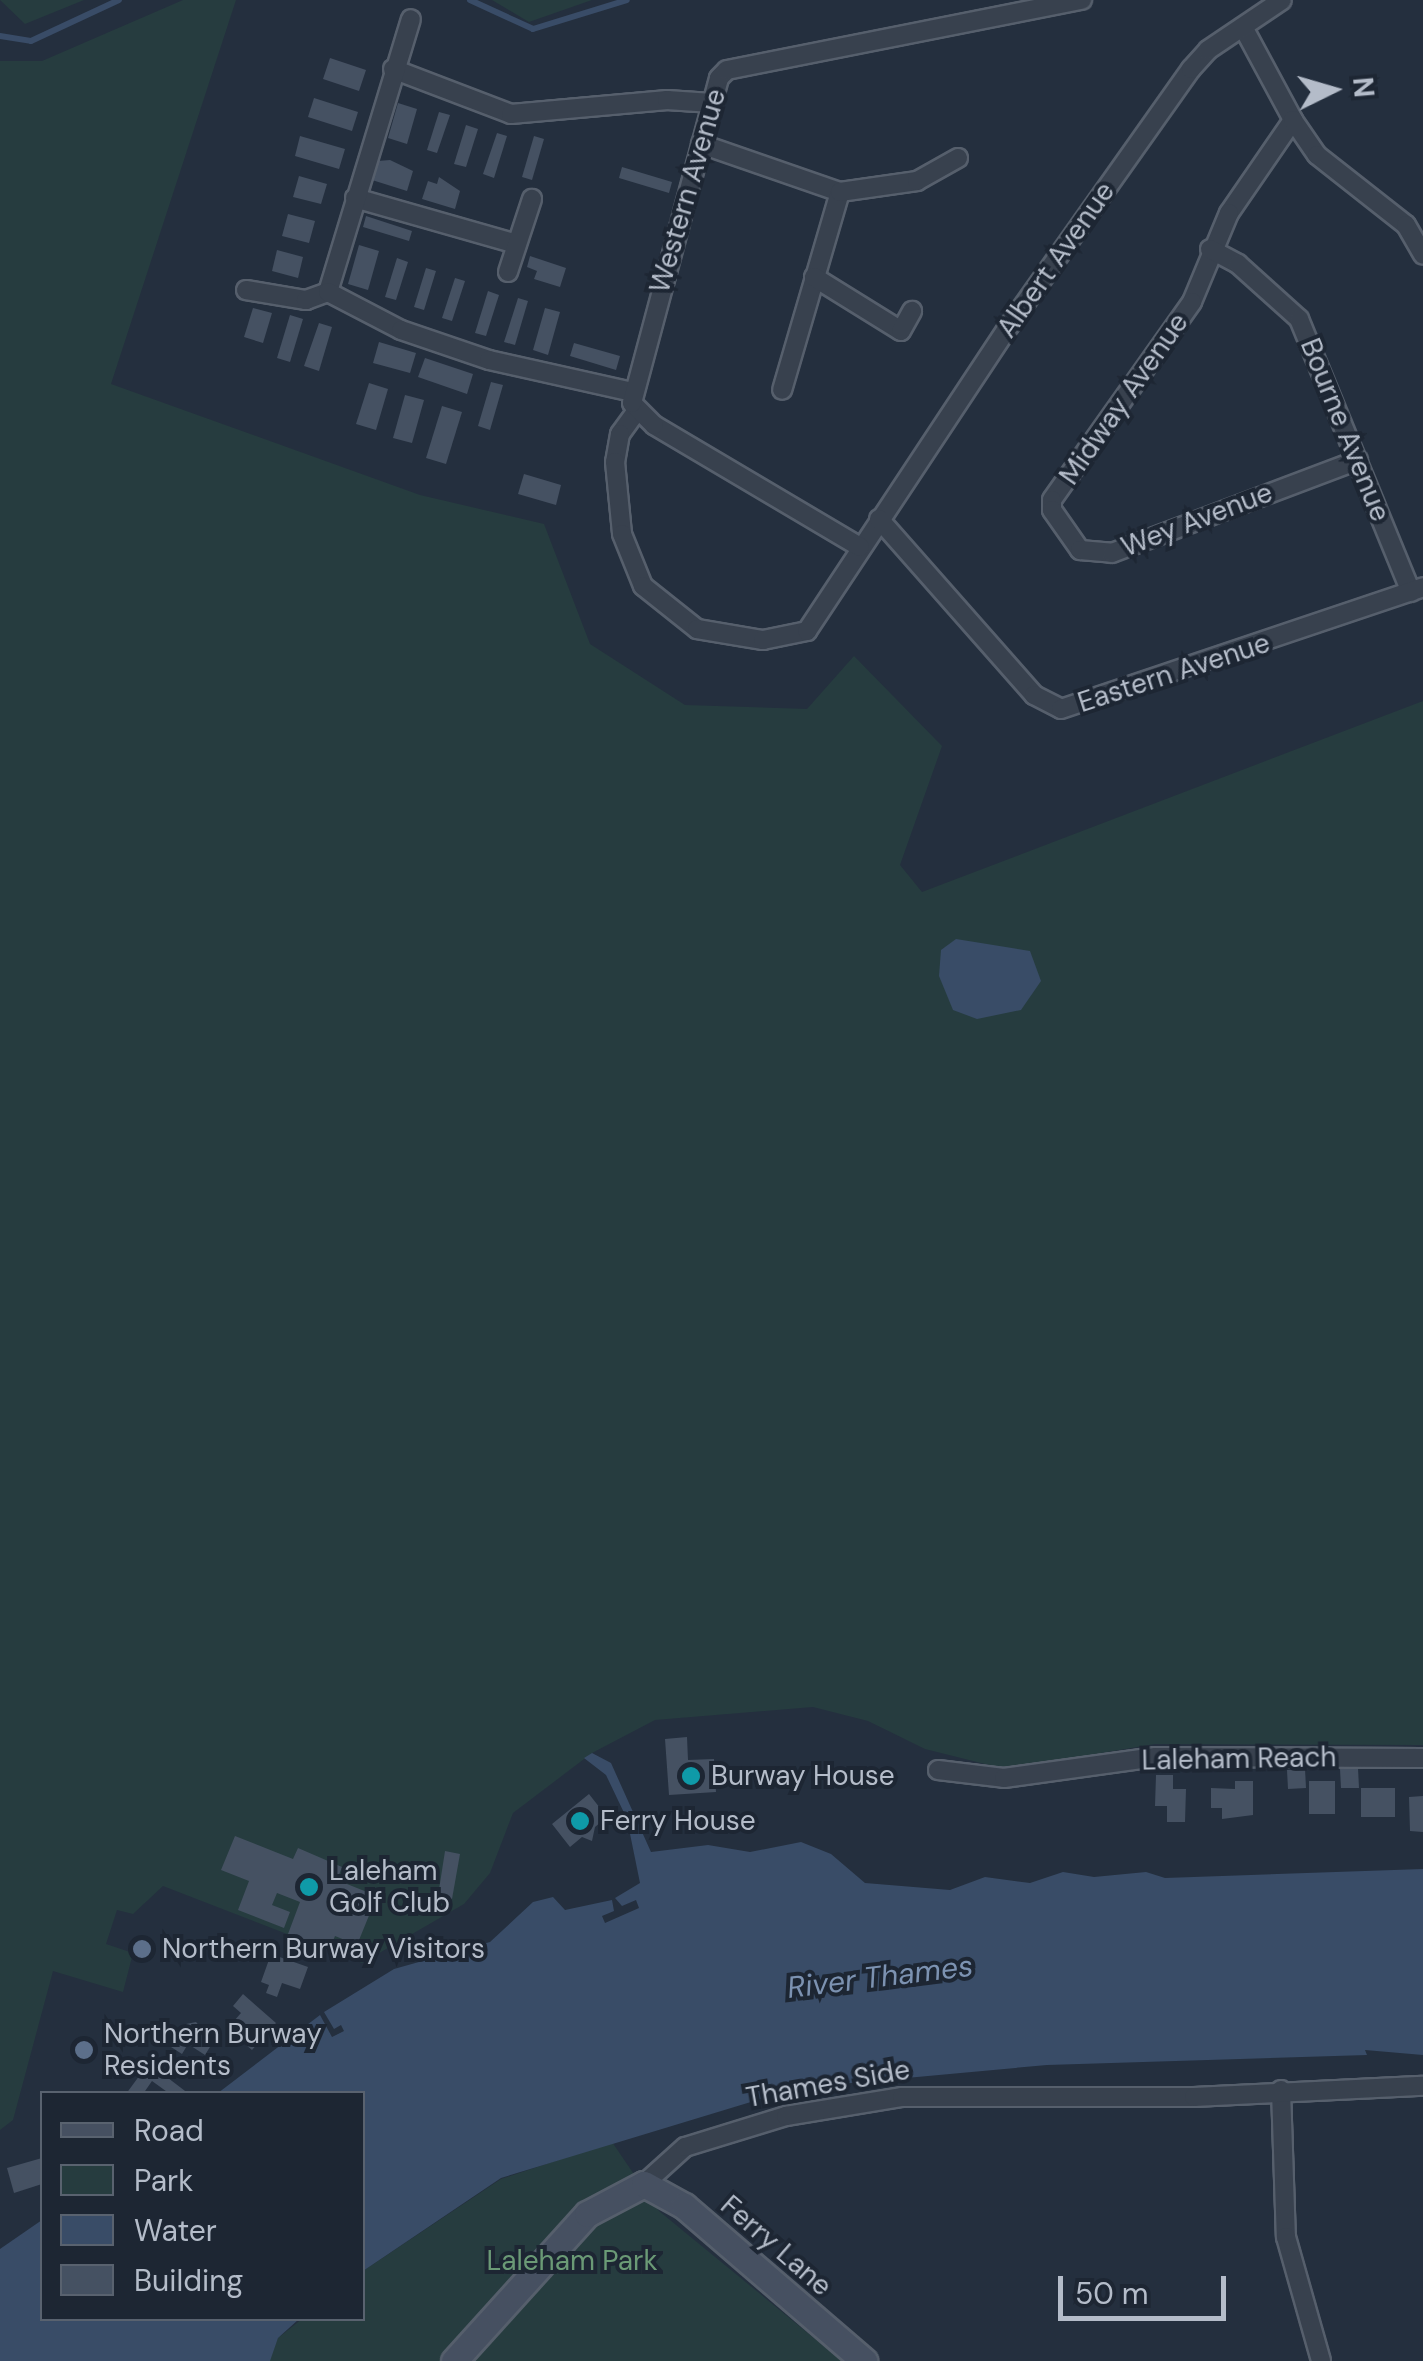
<!DOCTYPE html>
<style>
body{margin:0}
#map{position:relative;width:1423px;height:2361px;overflow:hidden;background:#242f3e;font-family:"DM Sans",sans-serif}
div>[style]{position:absolute}
[style*='--x']{left:calc(var(--x)*1px);top:calc(var(--y)*1px);width:calc(var(--w)*1px);rotate:calc(var(--a)*1deg)}
.green>*{inset:0;background:#263c3f}
.water>*{inset:0;background:#394c67}
.stream>*{height:6px;margin:-3px;padding:0 3px;transform-origin:3px;border-radius:3px;background:#394c67}
.building>*{inset:0;background:#455162}
.roads{filter:drop-shadow(2px 0 #565f6c) drop-shadow(-2px 0 #565f6c) drop-shadow(0 2px #565f6c) drop-shadow(0 -2px #565f6c)}
.street>*{height:18px;margin:-9px;padding:0 9px;transform-origin:9px;border-radius:9px;background:#38414e}
.secondary>*{height:25px;margin:-12.5px;padding:0 12.5px;transform-origin:12.5px;border-radius:12.5px;background:#465061}
.dots>*{width:28px;height:28px;translate:-50% -50%;box-sizing:border-box;border:5px solid #1d2633;border-radius:50%}
span{translate:-50% -50%;white-space:nowrap;text-align:center;line-height:1.15;-webkit-text-stroke:8px #1d2633;paint-order:stroke}
.street-label{font-size:28px;color:#b4bcc9}
.poi-label{font-size:28px;color:#b4bcc9}
.left{translate:0 -50%;text-align:left}
.park-label{font-size:28px;color:#6b9a76}
.water-label{font-size:30px;color:#7c92b1;font-style:italic}
.legend{position:absolute;left:40px;top:2091px;width:325px;height:230px;box-sizing:border-box;background:#1d2633;border:2px solid #59626f;margin:0;padding:12px 18px;list-style:none;font-size:30px;color:#b4bcc9}
.legend li{display:flex;align-items:center;gap:20px;height:50px}
.legend b{width:50px;border:2px solid #59626f}
.north{position:absolute;left:1283px;top:40px;width:100px;height:100px;-webkit-text-stroke:8px #1d2633;paint-order:stroke;rotate:85deg;font-size:28px;font-weight:700;line-height:40px;text-align:center;color:#b4bcc9}
.north::after{content:'';display:block;margin:auto;width:35px;height:45px;background:#b4bcc9;clip-path:polygon(50% 0,100% 100%,50% 72%,0 100%)}
.scale{position:absolute;left:1058px;top:2276px;width:168px;height:45px;box-sizing:border-box;border:5px solid #b4bcc9;border-top:0;padding-left:12px;font-size:30px;line-height:35px;white-space:nowrap;color:#b4bcc9;-webkit-text-stroke:8px #1d2633;paint-order:stroke}
</style>
<div id="map">
<div class="green">
<i style="clip-path:polygon(0 0,84px 0,25px 24px)"></i>
<i style="clip-path:polygon(183px 0,236px 0,111px 384px,420px 495px,544px 524px,590px 644px,685px 705px,807px 709px,854px 656px,942px 746px,900px 865px,922px 892px,1423px 701px,1423px 1745px,1155px 1744px,1005px 1769px,925px 1749px,868px 1721px,813px 1707px,655px 1720px,592px 1753px,513px 1813px,490px 1873px,464px 1904px,362px 1963px,163px 1886px,133px 1914px,117px 1910px,106px 1944px,133px 1953px,123px 1992px,53px 1971px,13px 2120px,0 2130px,0 61px,42px 61px)"></i>
<i style="clip-path:polygon(492px 0,592px 0,529px 22px)"></i>
<i style="clip-path:polygon(612px 2142px,659px 2211px,842px 2361px,268px 2361px,278px 2338px,302px 2319px,362px 2318px,363px 2271px,501px 2179px)"></i>
</div>
<div class="water">
<i style="clip-path:polygon(956px 939px,1030px 951px,1041px 981px,1021px 1010px,977px 1019px,953px 1010px,939px 976px,941px 950px)"></i>
<i style="clip-path:polygon(592px 1753px,611px 1763px,651px 1852px,708px 1845px,750px 1852px,801px 1842px,831px 1854px,865px 1883px,950px 1890px,985px 1877px,1030px 1883px,1063px 1872px,1094px 1877px,1146px 1872px,1165px 1878px,1423px 1869px,1423px 2055px,1365px 2050px,1367px 2055px,1047px 2065px,797px 2088px,501px 2178px,363px 2271px,362px 2094px,218px 2093px,320px 2015px,332px 2037px,344px 2031px,341px 2025px,334px 2029px,324px 2012px,394px 1969px,490px 1942px,533px 1902px,553px 1897px,565px 1910px,612px 1900px,614px 1911px,602px 1916px,605px 1923px,639px 1908px,636px 1900px,622px 1906px,615px 1898px,640px 1883px,627px 1819px,606px 1775px,584px 1758px)"></i>
<i style="clip-path:polygon(42px 2220px,42px 2318px,299px 2319px,278px 2338px,270px 2361px,0 2361px,0 2249px)"></i>
</div>
<div class="stream">
<i style="--x:470;--y:0;--w:69;--a:24.7"></i>
<i style="--x:533;--y:29;--w:98;--a:-17.1"></i>
<i style="--x:0;--y:36;--w:31;--a:9"></i>
<i style="--x:31;--y:41;--w:97;--a:-25"></i>
</div>
<div class="building">
<i style="clip-path:polygon(330px 58px,366px 70px,359px 91px,323px 79px)"></i>
<i style="clip-path:polygon(314px 98px,358px 112px,352px 131px,308px 117px)"></i>
<i style="clip-path:polygon(398px 103px,417px 109px,407px 144px,388px 138px)"></i>
<i style="clip-path:polygon(439px 112px,450px 115px,437px 153px,427px 150px)"></i>
<i style="clip-path:polygon(466px 125px,478px 129px,466px 167px,454px 164px)"></i>
<i style="clip-path:polygon(497px 133px,507px 136px,494px 178px,483px 174px)"></i>
<i style="clip-path:polygon(300px 136px,345px 149px,339px 169px,295px 156px)"></i>
<i style="clip-path:polygon(534px 136px,544px 139px,532px 180px,522px 177px)"></i>
<i style="clip-path:polygon(390px 160px,413px 171px,407px 191px,372px 180px,378px 161px)"></i>
<i style="clip-path:polygon(622px 167px,672px 182px,669px 193px,619px 178px)"></i>
<i style="clip-path:polygon(299px 176px,327px 184px,321px 204px,293px 197px)"></i>
<i style="clip-path:polygon(439px 177px,460px 191px,455px 209px,422px 199px,428px 181px,437px 184px)"></i>
<i style="clip-path:polygon(288px 214px,315px 221px,309px 243px,282px 236px)"></i>
<i style="clip-path:polygon(366px 216px,412px 231px,409px 241px,363px 227px)"></i>
<i style="clip-path:polygon(359px 245px,379px 251px,368px 290px,348px 284px)"></i>
<i style="clip-path:polygon(277px 250px,303px 257px,298px 278px,272px 271px)"></i>
<i style="clip-path:polygon(530px 256px,566px 268px,560px 287px,534px 279px,537px 271px,527px 267px)"></i>
<i style="clip-path:polygon(397px 258px,408px 262px,396px 300px,385px 297px)"></i>
<i style="clip-path:polygon(426px 268px,436px 271px,424px 310px,414px 307px)"></i>
<i style="clip-path:polygon(455px 278px,465px 281px,452px 321px,442px 318px)"></i>
<i style="clip-path:polygon(488px 291px,499px 295px,486px 336px,475px 333px)"></i>
<i style="clip-path:polygon(518px 298px,528px 301px,515px 345px,504px 342px)"></i>
<i style="clip-path:polygon(253px 308px,272px 313px,263px 343px,244px 337px)"></i>
<i style="clip-path:polygon(545px 308px,560px 312px,548px 355px,533px 350px)"></i>
<i style="clip-path:polygon(290px 315px,303px 319px,290px 362px,277px 358px)"></i>
<i style="clip-path:polygon(319px 323px,332px 327px,319px 371px,304px 366px)"></i>
<i style="clip-path:polygon(379px 342px,416px 353px,410px 373px,373px 363px)"></i>
<i style="clip-path:polygon(574px 343px,620px 356px,616px 370px,570px 356px)"></i>
<i style="clip-path:polygon(425px 358px,473px 374px,467px 394px,418px 377px)"></i>
<i style="clip-path:polygon(491px 382px,503px 385px,490px 430px,478px 426px)"></i>
<i style="clip-path:polygon(369px 383px,388px 389px,376px 430px,356px 424px)"></i>
<i style="clip-path:polygon(405px 395px,424px 400px,412px 443px,393px 438px)"></i>
<i style="clip-path:polygon(442px 406px,462px 412px,446px 464px,426px 458px)"></i>
<i style="clip-path:polygon(524px 474px,561px 485px,556px 505px,518px 494px)"></i>
<i style="clip-path:polygon(687px 1737px,688px 1760px,714px 1759px,716px 1792px,669px 1795px,665px 1739px)"></i>
<i style="clip-path:polygon(1358px 1768px,1359px 1788px,1341px 1788px,1340px 1769px)"></i>
<i style="clip-path:polygon(1305px 1769px,1306px 1788px,1288px 1789px,1287px 1770px)"></i>
<i style="clip-path:polygon(1156px 1775px,1173px 1775px,1173px 1789px,1186px 1789px,1185px 1822px,1167px 1822px,1167px 1806px,1155px 1806px)"></i>
<i style="clip-path:polygon(1235px 1781px,1253px 1781px,1253px 1815px,1222px 1819px,1222px 1808px,1211px 1808px,1211px 1788px,1235px 1789px)"></i>
<i style="clip-path:polygon(1309px 1781px,1335px 1781px,1335px 1814px,1309px 1814px)"></i>
<i style="clip-path:polygon(1361px 1788px,1395px 1788px,1395px 1817px,1361px 1817px)"></i>
<i style="clip-path:polygon(589px 1794px,607px 1817px,595px 1827px,592px 1841px,582px 1837px,570px 1847px,552px 1824px)"></i>
<i style="clip-path:polygon(1423px 1796px,1423px 1832px,1410px 1831px,1409px 1797px)"></i>
<i style="clip-path:polygon(235px 1836px,293px 1859px,298px 1848px,342px 1867px,337px 1880px,377px 1896px,357px 1945px,335px 1936px,329px 1951px,288px 1934px,300px 1902px,277px 1893px,272px 1905px,290px 1912px,284px 1928px,238px 1910px,249px 1881px,221px 1870px)"></i>
<i style="clip-path:polygon(445px 1851px,460px 1854px,452px 1899px,438px 1896px)"></i>
<i style="clip-path:polygon(271px 1954px,308px 1967px,300px 1989px,282px 1983px,277px 1997px,266px 1993px,269px 1985px,261px 1982px)"></i>
<i style="clip-path:polygon(243px 1994px,276px 2023px,252px 2050px,227px 2029px,241px 2013px,233px 2006px)"></i>
<i style="clip-path:polygon(196px 2022px,213px 2042px,205px 2055px,188px 2044px,182px 2054px,171px 2047px,186px 2024px)"></i>
<i style="clip-path:polygon(145px 2068px,155px 2068px,189px 2094px,170px 2094px,152px 2081px,143px 2094px,126px 2094px)"></i>
<i style="clip-path:polygon(42px 2158px,42px 2184px,14px 2193px,7px 2168px)"></i>
</div>
<div class="roads">
<div class="street">
<i style="--x:1243;--y:27;--w:106;--a:61.7"></i>
<i style="--x:1293;--y:120;--w:113;--a:124.5"></i>
<i style="--x:1229;--y:213;--w:96;--a:112.6"></i>
<i style="--x:1192;--y:302;--w:242;--a:125.3"></i>
<i style="--x:1052;--y:500;--w:10;--a:90"></i>
<i style="--x:1052;--y:510;--w:49;--a:55"></i>
<i style="--x:1080;--y:550;--w:32;--a:5"></i>
<i style="--x:1112;--y:553;--w:263;--a:-20.7"></i>
<i style="--x:393;--y:69;--w:126;--a:20.9"></i>
<i style="--x:511;--y:114;--w:157;--a:-5.1"></i>
<i style="--x:667;--y:100;--w:45;--a:3.8"></i>
<i style="--x:1293;--y:120;--w:42;--a:55.6"></i>
<i style="--x:1317;--y:155;--w:113;--a:38.2"></i>
<i style="--x:1406;--y:225;--w:34;--a:60"></i>
<i style="--x:701;--y:144;--w:147;--a:19.1"></i>
<i style="--x:840;--y:192;--w:206;--a:106.3"></i>
<i style="--x:840;--y:192;--w:78;--a:-8.1"></i>
<i style="--x:917;--y:181;--w:47;--a:-29.3"></i>
<i style="--x:355;--y:198;--w:168;--a:15.9"></i>
<i style="--x:1210;--y:249;--w:32;--a:28"></i>
<i style="--x:1238;--y:264;--w:82;--a:42"></i>
<i style="--x:1299;--y:319;--w:295;--a:67.7"></i>
<i style="--x:508;--y:272;--w:77;--a:-71.8"></i>
<i style="--x:814;--y:277;--w:102;--a:31.8"></i>
<i style="--x:901;--y:331;--w:23;--a:-61"></i>
<i style="--x:246;--y:290;--w:61;--a:9.5"></i>
<i style="--x:306;--y:300;--w:23;--a:-20"></i>
<i style="--x:328;--y:292;--w:285;--a:-73.1"></i>
<i style="--x:328;--y:292;--w:82;--a:27.5"></i>
<i style="--x:401;--y:330;--w:93;--a:18.8"></i>
<i style="--x:489;--y:360;--w:147;--a:12.6"></i>
<i style="--x:636;--y:412;--w:27;--a:126"></i>
<i style="--x:620;--y:434;--w:28;--a:100"></i>
<i style="--x:615;--y:462;--w:72;--a:84.4"></i>
<i style="--x:622;--y:534;--w:56;--a:68"></i>
<i style="--x:643;--y:586;--w:69;--a:38.5"></i>
<i style="--x:697;--y:629;--w:67;--a:9.5"></i>
<i style="--x:763;--y:640;--w:45;--a:-11.6"></i>
<i style="--x:807;--y:631;--w:366;--a:-56.5"></i>
<i style="--x:1009;--y:326;--w:315;--a:-54.7"></i>
<i style="--x:1191;--y:69;--w:25;--a:-48"></i>
<i style="--x:1208;--y:50;--w:89;--a:-34"></i>
<i style="--x:879;--y:519;--w:235;--a:48.6"></i>
<i style="--x:1034;--y:695;--w:30;--a:27"></i>
<i style="--x:1061;--y:709;--w:382;--a:-18.6"></i>
<i style="--x:860;--y:547;--w:239;--a:-149.4"></i>
<i style="--x:654;--y:425;--w:31;--a:-135"></i>
<i style="--x:632;--y:403;--w:336;--a:-75"></i>
<i style="--x:719;--y:78;--w:11;--a:-45"></i>
<i style="--x:727;--y:70;--w:362;--a:-11.2"></i>
<i style="--x:938;--y:1770;--w:66;--a:6.9"></i>
<i style="--x:1004;--y:1778;--w:153;--a:-7.9"></i>
<i style="--x:1156;--y:1757;--w:267;--a:0.2"></i>
<i style="--x:1281;--y:2090;--w:147;--a:88.1"></i>
<i style="--x:1286;--y:2237;--w:129;--a:74.2"></i>
<i style="--x:644;--y:2184;--w:55;--a:-42.1"></i>
<i style="--x:685;--y:2147;--w:106;--a:-17.1"></i>
<i style="--x:786;--y:2116;--w:118;--a:-9.3"></i>
<i style="--x:902;--y:2097;--w:292;--a:0"></i>
<i style="--x:1194;--y:2097;--w:229;--a:-2.8"></i>
</div>
<div class="secondary">
<i style="--x:454;--y:2361;--w:198;--a:-47.9"></i>
<i style="--x:587;--y:2214;--w:64;--a:-27.8"></i>
<i style="--x:644;--y:2184;--w:46;--a:28.8"></i>
<i style="--x:684;--y:2206;--w:238;--a:40.7"></i>
</div>
</div>
<div class="dots">
<i style="left:691px;top:1776px;background:#0f9aa8"></i>
<i style="left:580px;top:1821px;background:#0f9aa8"></i>
<i style="left:309px;top:1887px;background:#0f9aa8"></i>
<i style="left:142px;top:1949px;background:#5c6f8a"></i>
<i style="left:84px;top:2050px;background:#5c6f8a"></i>
</div>
<div class="street-label">
<span style="left:688px;top:191px;rotate:-74deg">Western Avenue</span>
<span style="left:1056px;top:260px;rotate:-55deg">Albert Avenue</span>
<span style="left:1124px;top:399px;rotate:-55deg">Midway Avenue</span>
<span style="left:1345px;top:430px;rotate:68deg">Bourne Avenue</span>
<span style="left:1197px;top:520px;rotate:-21deg">Wey Avenue</span>
<span style="left:1174px;top:673px;rotate:-18deg">Eastern Avenue</span>
<span style="left:1239px;top:1759px;rotate:-1deg">Laleham Reach</span>
<span style="left:828px;top:2084px;rotate:-10deg">Thames Side</span>
<span style="left:776px;top:2246px;rotate:41deg">Ferry Lane</span>
</div>
<div class="poi-label">
<span class="left" style="left:711px;top:1776px">Burway House</span>
<span class="left" style="left:600px;top:1821px">Ferry House</span>
<span class="left" style="left:329px;top:1887px">Laleham<br>Golf Club</span>
<span class="left" style="left:162px;top:1949px">Northern Burway Visitors</span>
<span class="left" style="left:104px;top:2050px">Northern Burway<br>Residents</span>
</div>
<div class="park-label">
<span style="left:572px;top:2261px">Laleham Park</span>
</div>
<div class="water-label">
<span style="left:880px;top:1977px;rotate:-7deg">River Thames</span>
</div>
<ul class="legend">
<li><b style="height:12px;background:#465061"></b>Road</li>
<li><b style="height:28px;background:#263c3f"></b>Park</li>
<li><b style="height:28px;background:#394c67"></b>Water</li>
<li><b style="height:28px;background:#455162"></b>Building</li>
</ul>
<div class="north">N</div>
<div class="scale">50 m</div>
</div>
